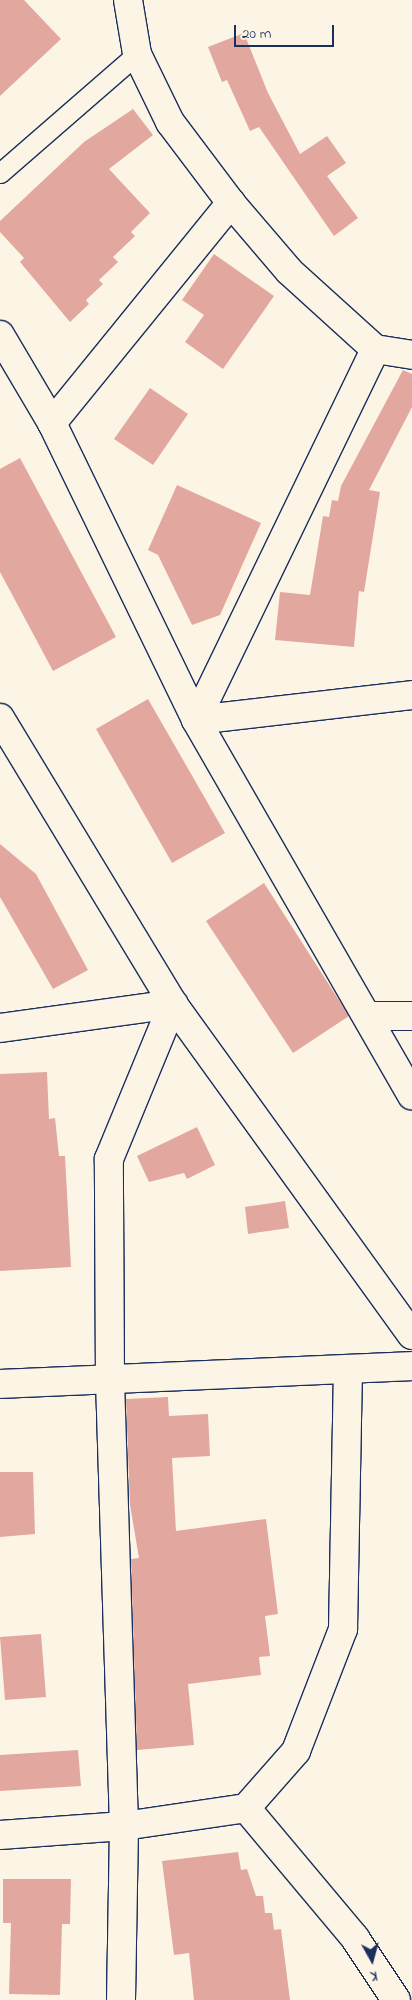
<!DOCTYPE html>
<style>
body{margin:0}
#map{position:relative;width:412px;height:2000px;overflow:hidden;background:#fcf5e5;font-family:"Indie Flower",sans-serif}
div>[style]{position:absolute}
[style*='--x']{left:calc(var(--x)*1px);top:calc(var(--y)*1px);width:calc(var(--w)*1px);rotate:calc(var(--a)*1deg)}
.building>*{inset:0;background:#e2a89f}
.roads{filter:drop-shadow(1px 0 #1b2f5e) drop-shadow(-1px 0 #1b2f5e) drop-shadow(0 1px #1b2f5e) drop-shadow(0 -1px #1b2f5e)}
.service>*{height:19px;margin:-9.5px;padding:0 9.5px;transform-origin:9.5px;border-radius:9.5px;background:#fcf5e5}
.minor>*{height:28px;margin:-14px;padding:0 14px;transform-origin:14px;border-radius:14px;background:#fcf5e5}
span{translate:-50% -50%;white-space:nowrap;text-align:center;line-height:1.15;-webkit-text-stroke:4px #fcf5e5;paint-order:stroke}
.north{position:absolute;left:347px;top:1935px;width:50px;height:50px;-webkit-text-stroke:4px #fcf5e5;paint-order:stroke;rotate:173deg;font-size:14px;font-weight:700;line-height:20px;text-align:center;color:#1b2f5e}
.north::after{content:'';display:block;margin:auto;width:18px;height:22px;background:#1b2f5e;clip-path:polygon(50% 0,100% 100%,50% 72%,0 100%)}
.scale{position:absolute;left:234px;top:25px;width:100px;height:22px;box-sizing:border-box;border:2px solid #1b2f5e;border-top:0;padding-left:6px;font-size:15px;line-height:18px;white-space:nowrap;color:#1b2f5e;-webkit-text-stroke:4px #fcf5e5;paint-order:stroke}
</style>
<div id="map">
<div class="building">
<i style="clip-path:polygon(0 0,24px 0,61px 39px,0 96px)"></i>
<i style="clip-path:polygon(244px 33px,268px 93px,300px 154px,327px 136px,346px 163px,327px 176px,358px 218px,334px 236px,259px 127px,250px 131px,227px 80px,222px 82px,208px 47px)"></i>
<i style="clip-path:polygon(133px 109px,153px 135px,109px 169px,150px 213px,131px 232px,135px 236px,113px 257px,118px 262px,99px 280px,103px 284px,86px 300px,89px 304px,70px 322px,20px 262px,24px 258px,0 232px,0 221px,84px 142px)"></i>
<i style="clip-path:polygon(214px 254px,274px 296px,223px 369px,185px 342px,204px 315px,182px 300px)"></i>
<i style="clip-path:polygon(403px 370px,412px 374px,412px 407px,369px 490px,380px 492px,364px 592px,359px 591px,354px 647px,275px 640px,280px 592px,310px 595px,323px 516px,329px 517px,332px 500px,338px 501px,341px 486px)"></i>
<i style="clip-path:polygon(150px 388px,188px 414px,153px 465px,114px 439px)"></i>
<i style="clip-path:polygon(20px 458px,116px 637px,53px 671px,0 572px,0 469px)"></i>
<i style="clip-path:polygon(177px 485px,261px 523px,220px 615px,192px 625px,158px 555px,148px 550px)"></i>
<i style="clip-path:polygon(148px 699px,225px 833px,172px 863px,96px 729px)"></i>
<i style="clip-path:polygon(0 844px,36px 874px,88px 970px,53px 989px,0 897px)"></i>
<i style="clip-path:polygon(264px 883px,349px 1016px,293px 1053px,206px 921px)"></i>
<i style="clip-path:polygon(47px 1072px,49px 1119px,55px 1118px,59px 1156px,65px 1156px,71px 1267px,0 1271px,0 1074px)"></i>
<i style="clip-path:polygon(197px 1127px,215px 1165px,187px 1179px,184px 1173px,149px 1182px,137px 1156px)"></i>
<i style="clip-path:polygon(285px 1201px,289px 1228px,248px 1234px,245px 1207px)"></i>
<i style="clip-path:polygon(168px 1397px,169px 1416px,208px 1414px,210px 1456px,172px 1458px,176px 1531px,266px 1519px,278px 1614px,265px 1616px,270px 1656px,259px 1657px,261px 1675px,188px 1684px,194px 1745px,137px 1750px,131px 1559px,139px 1558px,130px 1505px,126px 1399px)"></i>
<i style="clip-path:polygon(0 1472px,33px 1472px,35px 1534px,0 1537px)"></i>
<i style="clip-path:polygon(41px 1634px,46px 1697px,5px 1700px,0 1637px)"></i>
<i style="clip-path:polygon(78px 1750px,81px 1786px,0 1791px,0 1755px)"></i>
<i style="clip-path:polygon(238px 1852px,241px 1870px,247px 1869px,256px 1896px,263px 1896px,265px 1913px,272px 1913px,274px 1930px,281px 1929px,290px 2000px,194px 2000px,189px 1953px,174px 1955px,162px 1861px)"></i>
<i style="clip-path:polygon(3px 1879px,71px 1879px,70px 1924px,62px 1924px,60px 1995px,9px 1994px,11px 1923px,3px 1923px)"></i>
</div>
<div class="roads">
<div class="service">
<i style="--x:0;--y:173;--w:181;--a:-41"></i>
</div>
<div class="minor">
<i style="--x:128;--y:0;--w:55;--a:80.5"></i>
<i style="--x:137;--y:54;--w:76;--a:64.1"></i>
<i style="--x:170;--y:122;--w:101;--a:53"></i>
<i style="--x:231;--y:203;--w:89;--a:49.5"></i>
<i style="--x:289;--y:271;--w:116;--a:42.2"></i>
<i style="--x:375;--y:349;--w:37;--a:9"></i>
<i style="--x:0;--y:335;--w:102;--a:59.4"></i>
<i style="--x:52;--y:423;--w:330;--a:64.1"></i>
<i style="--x:196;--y:720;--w:433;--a:60.1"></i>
<i style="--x:52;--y:423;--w:284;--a:-50.9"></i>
<i style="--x:0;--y:718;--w:334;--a:58.8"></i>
<i style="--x:173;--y:1004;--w:408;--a:54.2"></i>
<i style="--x:196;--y:720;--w:412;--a:-64.2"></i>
<i style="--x:196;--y:720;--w:217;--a:-6.6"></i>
<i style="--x:370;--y:1016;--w:42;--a:0"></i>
<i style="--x:0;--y:1028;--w:175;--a:-7.9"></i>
<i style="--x:0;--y:1384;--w:412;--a:-2.5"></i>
<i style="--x:246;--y:1808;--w:170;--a:50"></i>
<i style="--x:355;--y:1938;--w:74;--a:56.5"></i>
<i style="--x:0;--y:1835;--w:124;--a:-4.2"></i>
<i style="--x:124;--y:1826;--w:123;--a:-8.4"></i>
<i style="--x:246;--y:1808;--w:76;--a:-48.7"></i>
<i style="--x:296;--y:1751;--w:131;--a:-68.9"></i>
<i style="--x:343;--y:1629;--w:260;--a:-88.9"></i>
<i style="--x:121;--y:2000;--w:174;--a:-89"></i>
<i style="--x:124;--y:1826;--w:444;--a:-91.8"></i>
<i style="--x:110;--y:1382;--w:223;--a:-90.3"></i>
<i style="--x:109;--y:1159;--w:168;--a:-67.6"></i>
</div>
</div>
<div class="north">K</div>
<div class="scale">20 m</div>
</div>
